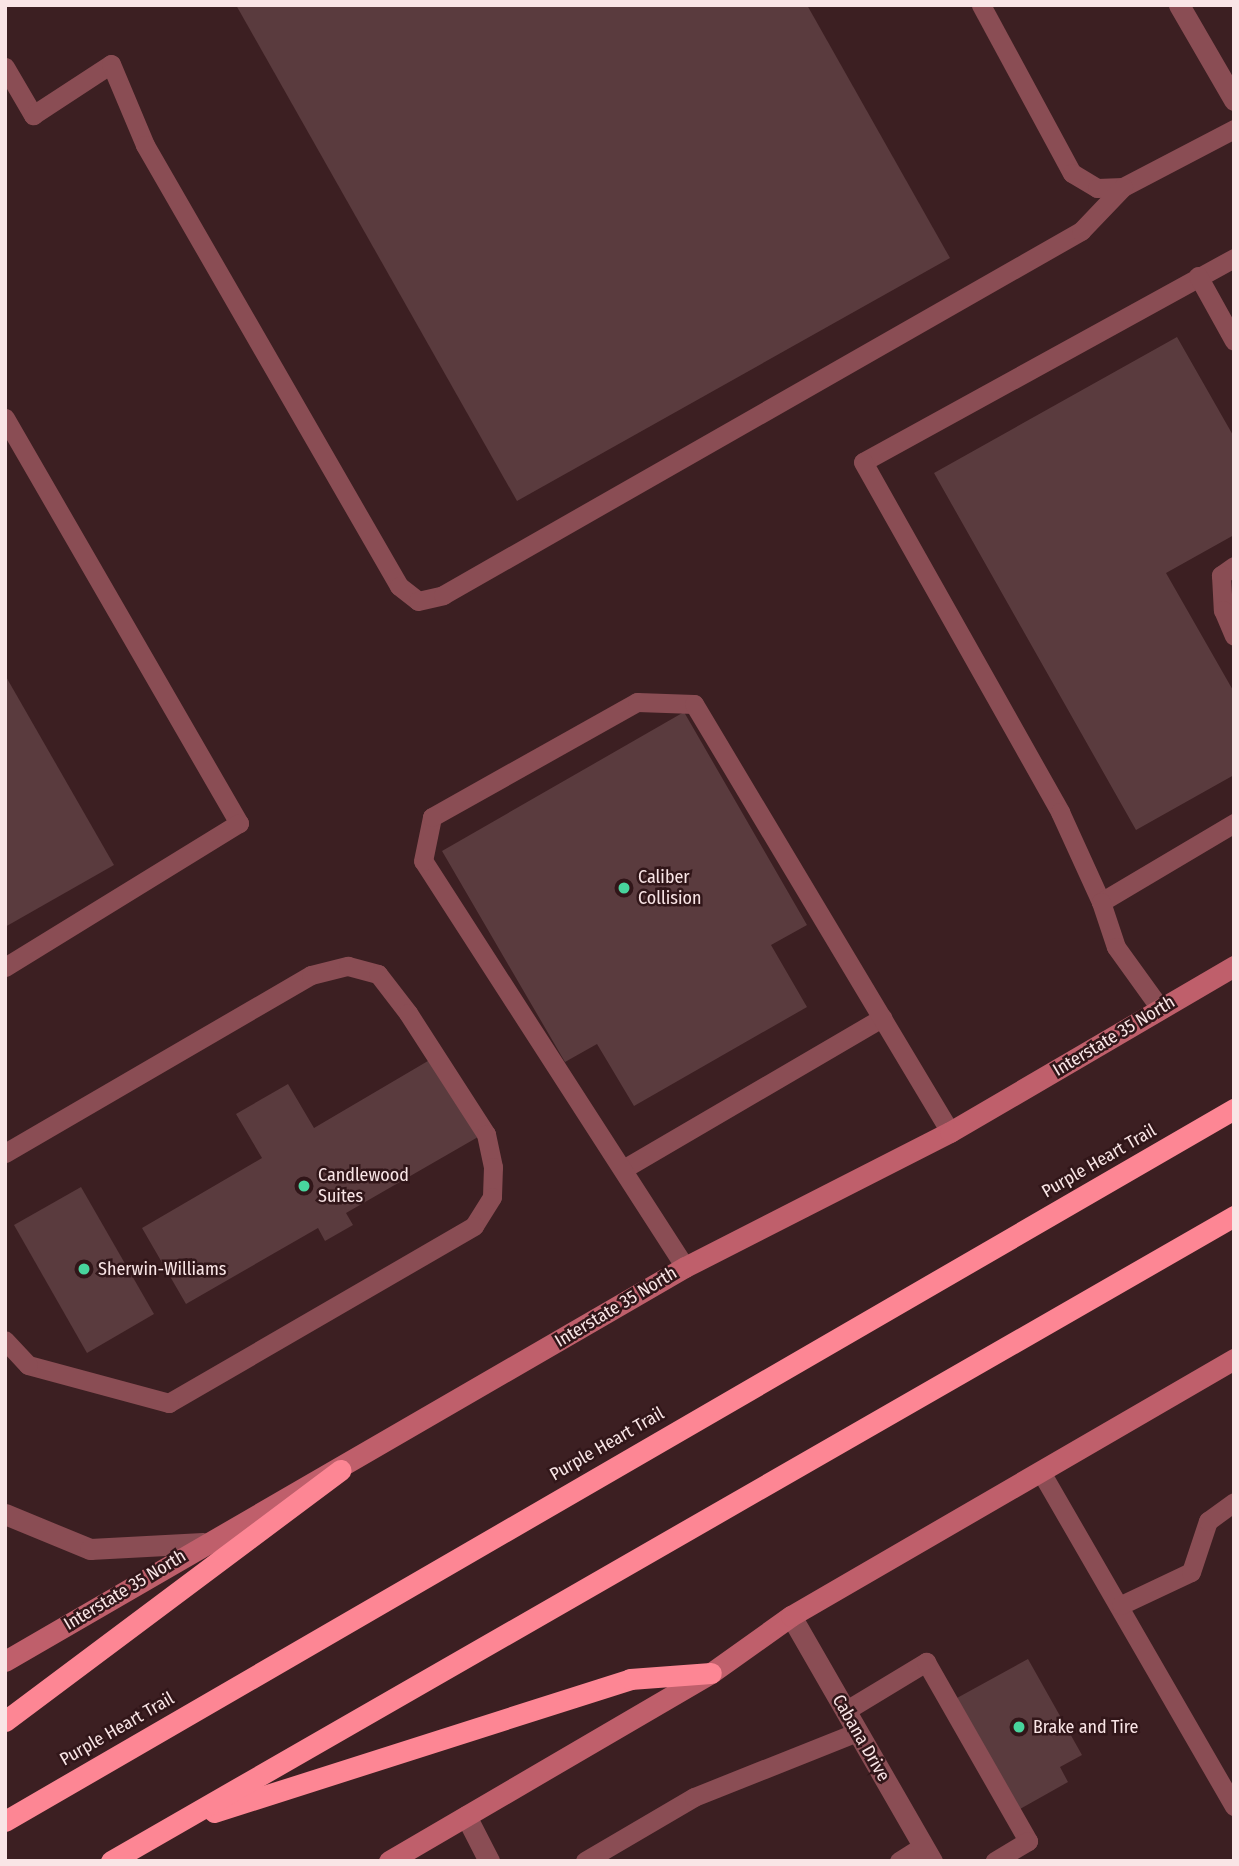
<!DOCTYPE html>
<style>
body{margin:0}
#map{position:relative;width:1239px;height:1866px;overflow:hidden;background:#3c1f22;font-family:"Fira Sans Condensed",sans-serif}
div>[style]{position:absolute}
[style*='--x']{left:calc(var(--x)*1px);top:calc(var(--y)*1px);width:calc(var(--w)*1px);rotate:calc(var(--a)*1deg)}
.building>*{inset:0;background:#5a3b3e}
.lane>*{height:19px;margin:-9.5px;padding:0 9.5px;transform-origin:9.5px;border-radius:9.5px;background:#8a4d54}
.street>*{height:21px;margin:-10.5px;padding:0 10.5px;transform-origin:10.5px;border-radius:10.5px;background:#8a4d54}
.secondary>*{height:21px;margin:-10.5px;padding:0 10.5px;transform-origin:10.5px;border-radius:10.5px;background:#bf5f6b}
.highway>*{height:21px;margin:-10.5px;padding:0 10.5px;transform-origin:10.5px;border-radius:10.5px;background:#fd8694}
.dots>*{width:19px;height:19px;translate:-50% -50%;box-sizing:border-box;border:4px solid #311619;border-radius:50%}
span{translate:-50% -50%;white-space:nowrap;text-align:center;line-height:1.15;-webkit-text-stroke:5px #311619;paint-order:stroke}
.poi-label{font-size:18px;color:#f9e5e6}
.left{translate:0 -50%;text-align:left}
.street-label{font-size:18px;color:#f9e5e6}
.frame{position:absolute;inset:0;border:7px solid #f9e5e6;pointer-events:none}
</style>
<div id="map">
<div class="building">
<i style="clip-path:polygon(236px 5px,807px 5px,950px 258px,517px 501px)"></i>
<i style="clip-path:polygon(1177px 337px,1234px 437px,1234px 535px,1166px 573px,1234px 692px,1234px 775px,1136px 830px,934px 473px)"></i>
<i style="clip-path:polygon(5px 675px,114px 865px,5px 927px)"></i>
<i style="clip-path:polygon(684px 712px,807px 925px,771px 945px,807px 1007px,634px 1106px,597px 1044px,565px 1062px,442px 851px)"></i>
<i style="clip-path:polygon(433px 1058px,478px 1137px,346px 1213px,353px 1225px,325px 1241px,318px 1228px,186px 1304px,142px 1228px,262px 1158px,236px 1114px,288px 1084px,314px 1128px)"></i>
<i style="clip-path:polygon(81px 1187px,154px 1314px,87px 1353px,14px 1225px)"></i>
<i style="clip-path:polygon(1028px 1659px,1082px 1755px,1060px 1767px,1068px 1782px,1020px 1809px,957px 1698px)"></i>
</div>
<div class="lane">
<i style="--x:981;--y:5;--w:191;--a:61.6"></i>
<i style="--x:1072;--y:173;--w:29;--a:31"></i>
<i style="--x:1097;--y:188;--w:26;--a:-2"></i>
<i style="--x:1123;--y:187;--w:125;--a:-27.6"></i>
<i style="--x:5;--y:67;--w:56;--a:59.7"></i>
<i style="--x:33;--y:115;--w:93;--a:-33.2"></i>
<i style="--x:111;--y:64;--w:88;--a:67.2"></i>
<i style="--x:145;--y:145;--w:509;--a:60.06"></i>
<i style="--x:399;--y:586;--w:24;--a:38"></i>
<i style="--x:418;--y:601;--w:26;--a:-13"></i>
<i style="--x:443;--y:595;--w:735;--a:-29.71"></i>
<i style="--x:1081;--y:231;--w:61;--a:-46.3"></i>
<i style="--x:1234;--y:258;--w:423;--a:151.2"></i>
<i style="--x:863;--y:462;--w:402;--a:60.6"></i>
<i style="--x:1060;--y:812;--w:99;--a:65.5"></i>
<i style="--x:1101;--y:902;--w:155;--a:-30.7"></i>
<i style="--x:1198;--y:276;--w:74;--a:61"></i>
<i style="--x:5;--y:418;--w:468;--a:60"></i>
<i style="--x:239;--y:823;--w:275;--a:148.4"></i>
<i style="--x:1234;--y:566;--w:16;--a:145"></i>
<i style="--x:1221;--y:575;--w:35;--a:87"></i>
<i style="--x:1223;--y:610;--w:28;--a:67"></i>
<i style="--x:1101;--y:902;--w:47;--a:71.6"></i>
<i style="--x:1116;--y:947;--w:75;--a:54.2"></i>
<i style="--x:5;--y:1153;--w:354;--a:-30.2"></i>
<i style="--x:311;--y:975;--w:38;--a:-14"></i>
<i style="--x:348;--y:966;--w:31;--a:15"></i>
<i style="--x:378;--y:974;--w:49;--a:52.4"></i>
<i style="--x:408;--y:1013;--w:144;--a:57.2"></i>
<i style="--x:486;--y:1134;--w:34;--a:78"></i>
<i style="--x:493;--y:1167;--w:30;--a:92"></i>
<i style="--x:492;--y:1197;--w:34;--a:122"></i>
<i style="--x:474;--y:1226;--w:353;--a:149.9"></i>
<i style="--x:169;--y:1403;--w:146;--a:-164.9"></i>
<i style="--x:28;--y:1365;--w:34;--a:-133"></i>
<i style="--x:625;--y:1168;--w:298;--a:-30.3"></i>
<i style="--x:685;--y:1267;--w:483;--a:-122.8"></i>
<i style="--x:423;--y:861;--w:45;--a:-78.4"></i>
<i style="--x:432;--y:817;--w:235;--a:-29.3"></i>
<i style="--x:637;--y:702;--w:57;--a:2"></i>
<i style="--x:694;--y:704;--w:499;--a:59.1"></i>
<i style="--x:1041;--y:1472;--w:386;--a:60"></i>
<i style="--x:1121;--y:1605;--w:77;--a:-25.2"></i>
<i style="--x:1191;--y:1572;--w:54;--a:-71.6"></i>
<i style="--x:1208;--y:1521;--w:32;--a:-36"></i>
<i style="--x:845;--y:1711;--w:95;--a:-31.2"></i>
<i style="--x:926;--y:1662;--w:206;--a:60.3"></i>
<i style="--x:1028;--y:1841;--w:39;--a:149"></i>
<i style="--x:585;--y:1861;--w:126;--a:-30.4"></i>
<i style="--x:694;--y:1797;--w:175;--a:-21.7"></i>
<i style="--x:899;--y:1861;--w:28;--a:-32"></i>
</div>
<div class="street">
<i style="--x:1179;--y:5;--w:110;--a:59.9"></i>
<i style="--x:5;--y:1514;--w:92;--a:22.4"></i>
<i style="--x:90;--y:1549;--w:113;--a:-3"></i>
<i style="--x:791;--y:1616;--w:283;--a:60.1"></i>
<i style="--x:466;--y:1816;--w:51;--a:62.9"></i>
</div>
<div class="secondary">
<i style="--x:5;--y:1661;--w:786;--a:-30.09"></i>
<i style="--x:685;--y:1267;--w:297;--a:-27"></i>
<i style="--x:950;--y:1132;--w:329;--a:-30.3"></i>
<i style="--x:389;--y:1861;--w:373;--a:-30.3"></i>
<i style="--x:711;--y:1673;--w:98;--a:-35.5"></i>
<i style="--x:791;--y:1616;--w:512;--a:-30.12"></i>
</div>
<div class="highway">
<i style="--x:5;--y:1721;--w:419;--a:-36.8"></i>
<i style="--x:214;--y:1812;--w:437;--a:-17.7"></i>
<i style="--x:630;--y:1679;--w:81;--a:-4.2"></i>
<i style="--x:5;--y:1821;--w:1420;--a:-30.09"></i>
<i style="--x:111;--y:1861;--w:1295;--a:-29.87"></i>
</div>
<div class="dots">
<i style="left:624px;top:888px;background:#48d49d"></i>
<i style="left:304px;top:1186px;background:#48d49d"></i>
<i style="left:84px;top:1269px;background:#48d49d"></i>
<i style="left:1019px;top:1727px;background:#48d49d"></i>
</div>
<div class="poi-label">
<span class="left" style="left:638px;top:888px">Caliber<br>Collision</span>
<span class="left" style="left:318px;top:1186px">Candlewood<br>Suites</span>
<span class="left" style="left:98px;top:1269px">Sherwin-Williams</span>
<span class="left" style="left:1033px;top:1727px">Brake and Tire</span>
</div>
<div class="street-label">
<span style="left:1114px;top:1036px;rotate:-31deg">Interstate 35 North</span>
<span style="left:1099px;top:1161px;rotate:-30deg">Purple Heart Trail</span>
<span style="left:616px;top:1307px;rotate:-31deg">Interstate 35 North</span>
<span style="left:607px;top:1444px;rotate:-30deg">Purple Heart Trail</span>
<span style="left:125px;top:1590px;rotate:-31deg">Interstate 35 North</span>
<span style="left:117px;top:1729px;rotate:-30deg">Purple Heart Trail</span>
<span style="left:861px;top:1738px;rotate:60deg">Cabana Drive</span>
</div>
<div class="frame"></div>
</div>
